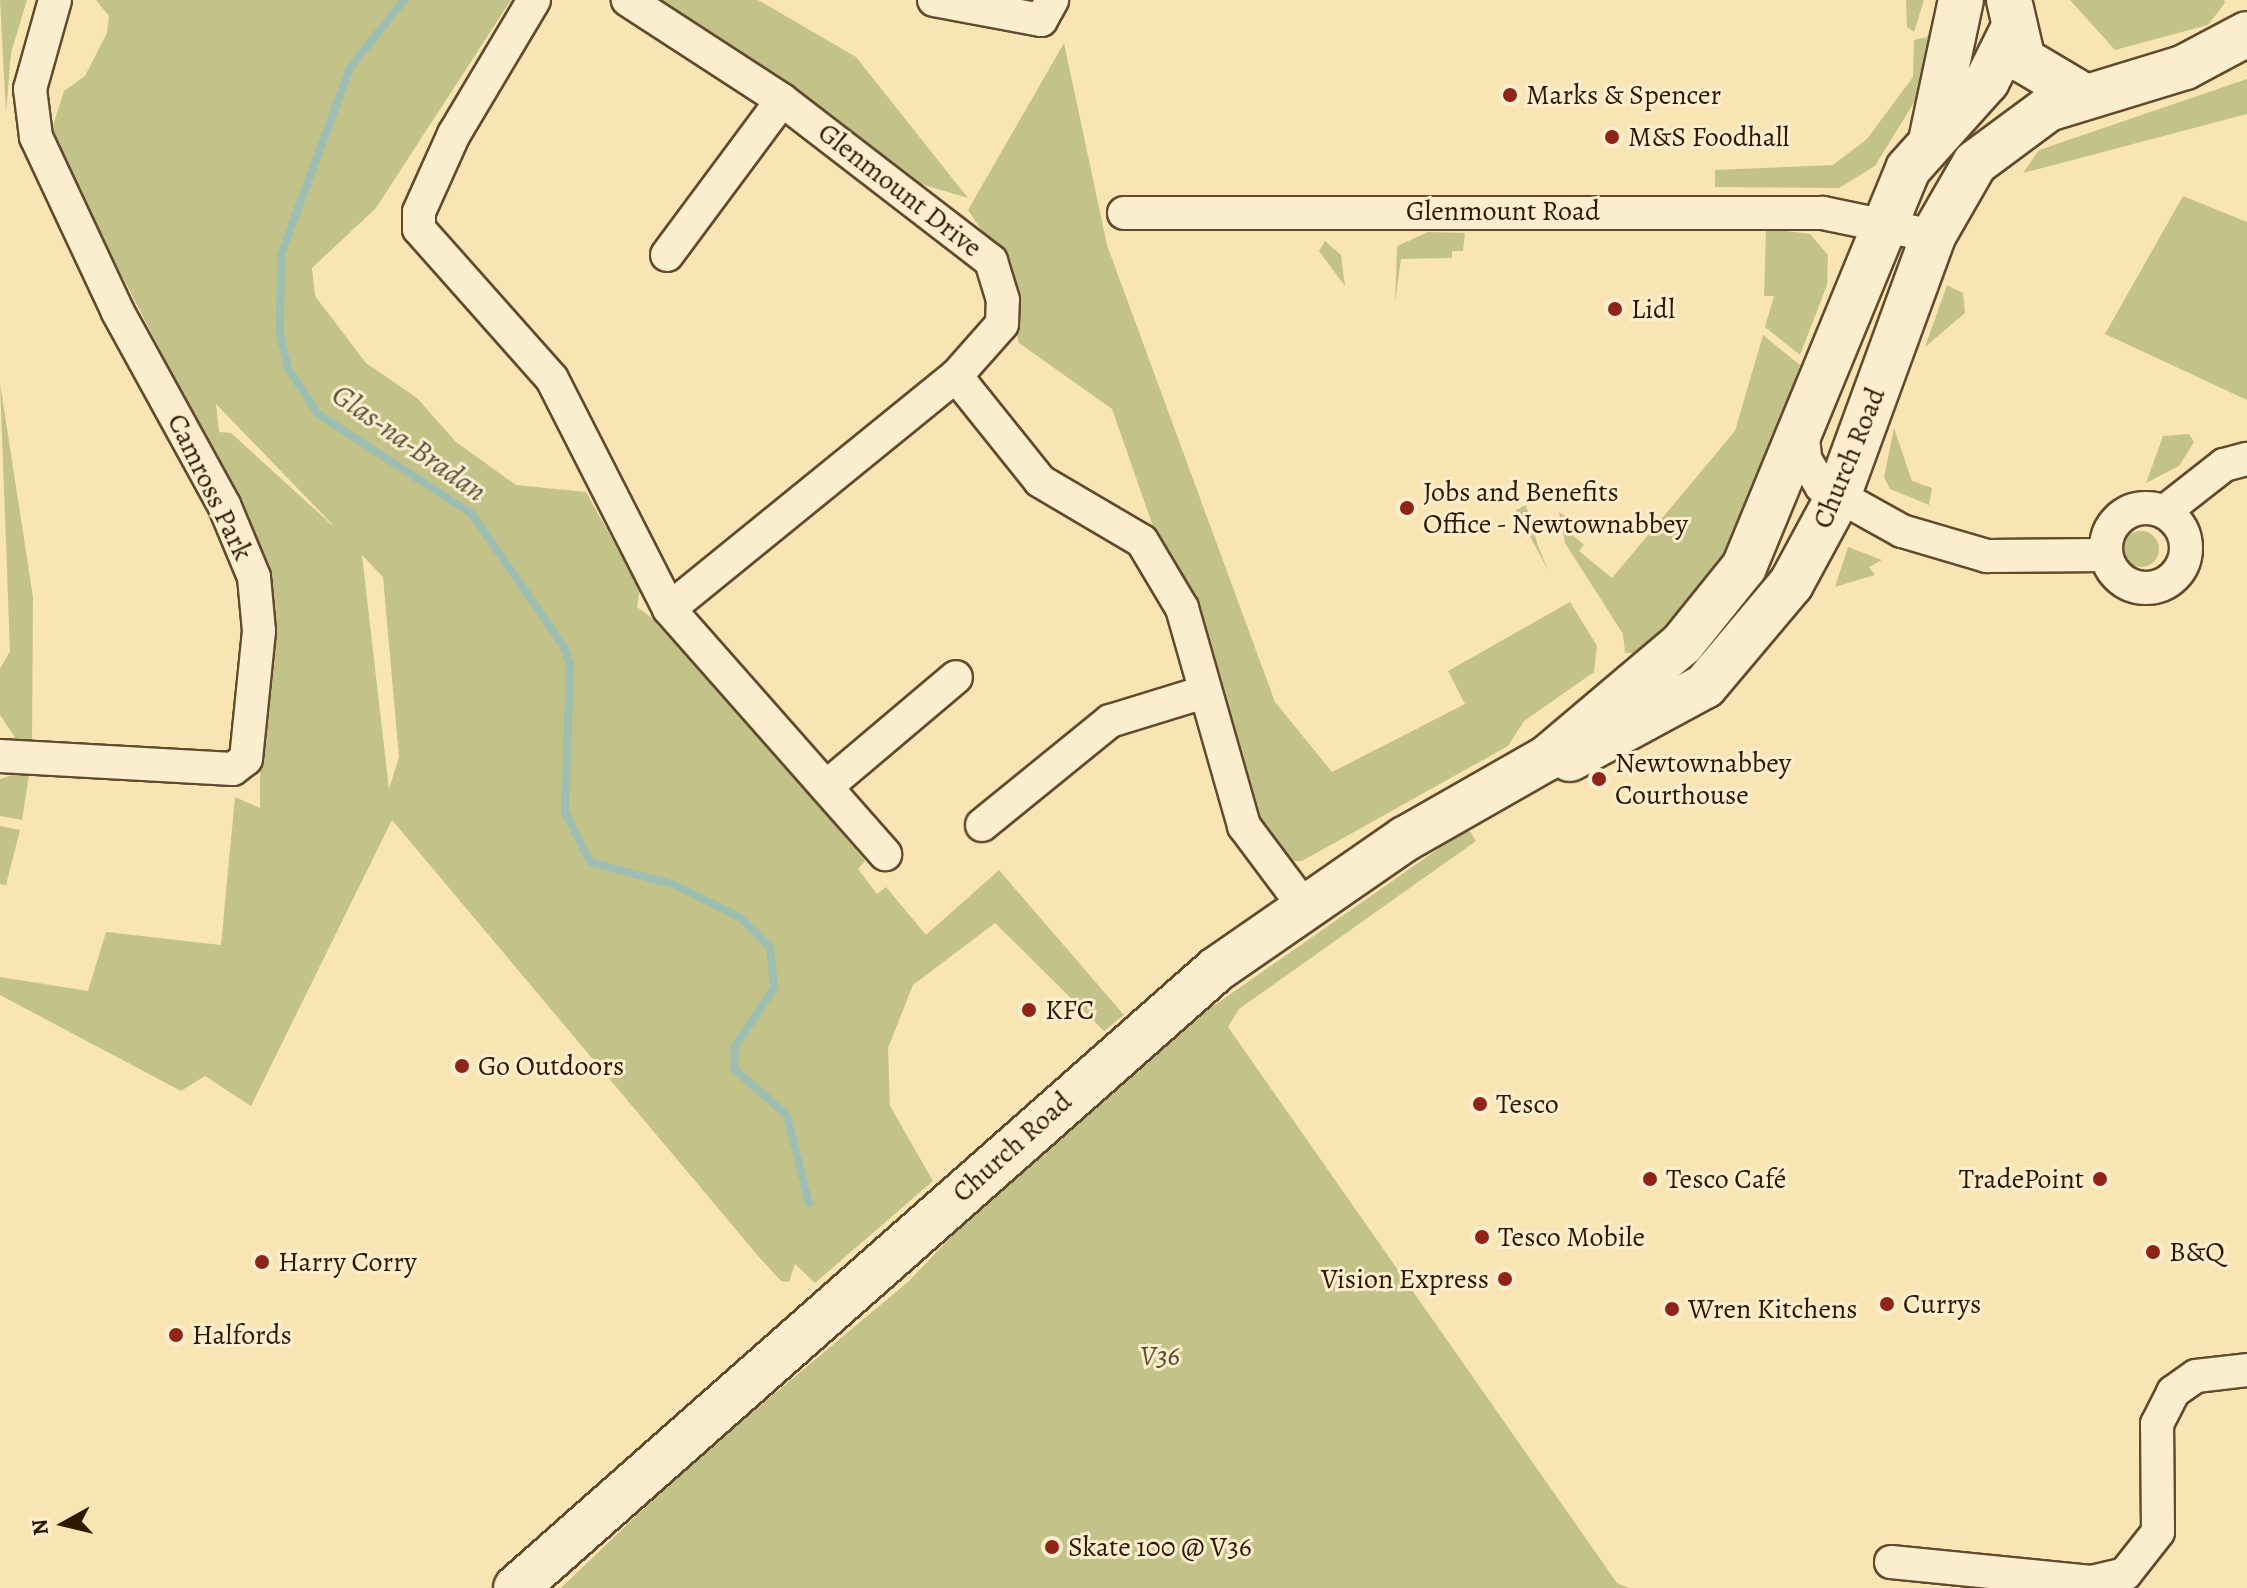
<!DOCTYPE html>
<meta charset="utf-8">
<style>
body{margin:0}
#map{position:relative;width:2247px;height:1588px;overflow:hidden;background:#f9e5b3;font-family:Alegreya,serif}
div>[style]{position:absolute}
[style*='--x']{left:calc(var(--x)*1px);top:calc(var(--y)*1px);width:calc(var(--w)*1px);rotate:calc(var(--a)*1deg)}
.green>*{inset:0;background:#c3c389}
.round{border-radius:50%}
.stream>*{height:8px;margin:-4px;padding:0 4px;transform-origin:4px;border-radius:4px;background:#9ebeb1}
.roads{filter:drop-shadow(2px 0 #624a2d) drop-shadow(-2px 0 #624a2d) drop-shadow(0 2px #624a2d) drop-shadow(0 -2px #624a2d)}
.street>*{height:32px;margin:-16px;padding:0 16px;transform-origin:16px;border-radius:16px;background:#fbeece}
.street>.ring{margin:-16px;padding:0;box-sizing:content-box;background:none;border:32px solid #fbeece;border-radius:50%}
.secondary>*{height:44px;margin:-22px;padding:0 22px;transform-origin:22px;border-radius:22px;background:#fbeece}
.dots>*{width:22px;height:22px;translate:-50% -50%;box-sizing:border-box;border:4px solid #fbeece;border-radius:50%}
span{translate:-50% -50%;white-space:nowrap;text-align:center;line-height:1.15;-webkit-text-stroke:6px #fbeece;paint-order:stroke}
.poi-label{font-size:28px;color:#301700}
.left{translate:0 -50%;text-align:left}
.right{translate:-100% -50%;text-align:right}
.street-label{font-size:28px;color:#301700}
.park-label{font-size:28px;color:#5c4b29;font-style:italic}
.water-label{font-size:30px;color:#56513e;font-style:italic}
.north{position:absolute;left:24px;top:1484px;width:80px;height:80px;-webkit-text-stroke:6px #fbeece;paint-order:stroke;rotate:262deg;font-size:22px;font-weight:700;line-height:32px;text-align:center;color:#301700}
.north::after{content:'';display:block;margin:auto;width:28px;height:36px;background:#301700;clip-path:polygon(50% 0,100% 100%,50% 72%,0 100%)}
</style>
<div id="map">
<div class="green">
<i style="clip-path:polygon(0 0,27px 0,11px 53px,6px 113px)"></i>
<i style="clip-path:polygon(evenodd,96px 0,511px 0,376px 208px,312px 268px,315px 296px,366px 363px,417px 398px,456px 442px,516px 485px,586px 492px,640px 589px,637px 607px,676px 636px,865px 861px,858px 869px,877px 894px,886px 887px,926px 935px,999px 870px,1124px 1015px,1104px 1031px,995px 923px,913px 985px,888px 1048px,890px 1106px,933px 1181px,815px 1283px,795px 1264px,789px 1282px,781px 1281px,759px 1257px,392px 820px,251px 1106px,205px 1076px,181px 1091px,0 995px,0 977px,88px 991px,106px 932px,221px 945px,235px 797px,260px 808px,261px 547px,50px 135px,64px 91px,85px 76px,107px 33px,109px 16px,96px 0,216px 404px,332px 524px,332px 525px,231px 433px,219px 432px,216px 404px,96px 0,362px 555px,383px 577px,399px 757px,389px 789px,362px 555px)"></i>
<i style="clip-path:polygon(645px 0,758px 0,856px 57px,968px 198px,877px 171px)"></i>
<i style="clip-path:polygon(1906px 0,1924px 0,1914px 32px,1907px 27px)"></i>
<i style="clip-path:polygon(1938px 0,1926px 83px,1875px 166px,1839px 188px,1715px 187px,1715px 170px,1833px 165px,1867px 139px,1913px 77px,1914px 40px,1927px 37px)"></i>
<i style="clip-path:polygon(2070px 0,2224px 0,2225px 3px,2208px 25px,2115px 50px)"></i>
<i style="clip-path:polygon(1064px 43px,1107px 245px,1275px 702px,1332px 772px,1465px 704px,1448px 671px,1570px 602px,1597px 646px,1594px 672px,1524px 721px,1508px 746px,1302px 861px,1290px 861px,1262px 838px,1112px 409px,1019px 343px,998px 255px,968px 210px)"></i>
<i style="clip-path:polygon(2247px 79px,2247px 114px,2023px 173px,2039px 150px)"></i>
<i style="clip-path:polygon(2183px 196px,2247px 222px,2247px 400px,2105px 334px)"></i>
<i style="clip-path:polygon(1766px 228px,1810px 234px,1828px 255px,1827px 285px,1800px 355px,1765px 327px,1774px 296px,1764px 296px)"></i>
<i style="clip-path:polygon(1428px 232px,1465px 233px,1463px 251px,1452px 251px,1452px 258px,1401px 259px,1395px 303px,1397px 246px)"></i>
<i style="clip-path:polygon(1325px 241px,1341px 255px,1345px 286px,1319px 251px)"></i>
<i style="clip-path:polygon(1947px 285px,1963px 293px,1965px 313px,1925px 347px)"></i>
<i style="clip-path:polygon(1763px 335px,1800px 365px,1745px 526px,1705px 593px,1640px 653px,1625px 653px,1623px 634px,1565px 543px,1559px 512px,1575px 523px,1569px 532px,1584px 545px,1579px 551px,1612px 578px,1735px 431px)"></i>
<i style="clip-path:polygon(0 383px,33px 597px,32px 745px,16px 739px,0 715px,0 669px,10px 651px)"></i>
<i style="clip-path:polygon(1894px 428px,1912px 481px,1932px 488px,1929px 505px,1890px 489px,1884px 477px)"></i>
<i style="clip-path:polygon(2163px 436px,2189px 434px,2194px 442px,2179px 466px,2146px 483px)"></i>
<i style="clip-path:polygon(1526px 505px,1538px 546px,1549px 572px,1516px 510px)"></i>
<i class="round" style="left:2123px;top:531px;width:36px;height:36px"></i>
<i style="clip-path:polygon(1848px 547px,1882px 560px,1869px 567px,1875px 575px,1835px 587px)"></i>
<i style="clip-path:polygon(30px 769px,22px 820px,0 816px,0 779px)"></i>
<i style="clip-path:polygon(0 826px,20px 830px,6px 885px,0 884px)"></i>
<i style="clip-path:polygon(1468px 828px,1476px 841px,1239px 1009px,1228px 1027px,1617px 1583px,1629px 1588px,561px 1588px,688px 1466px,909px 1281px,1041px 1142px,1199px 1016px)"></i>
</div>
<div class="stream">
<i style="--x:404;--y:0;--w:87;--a:128.5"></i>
<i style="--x:350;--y:68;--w:199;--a:110.3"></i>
<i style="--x:281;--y:255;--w:80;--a:90.7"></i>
<i style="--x:280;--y:335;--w:34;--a:76"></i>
<i style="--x:288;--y:368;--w:55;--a:56.9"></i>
<i style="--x:318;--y:414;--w:184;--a:33"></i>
<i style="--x:472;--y:514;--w:162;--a:55.3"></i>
<i style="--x:564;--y:647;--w:18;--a:71"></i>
<i style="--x:570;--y:664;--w:148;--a:91.9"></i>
<i style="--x:565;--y:812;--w:56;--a:63.4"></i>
<i style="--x:590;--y:862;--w:88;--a:15.1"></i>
<i style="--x:675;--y:885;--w:74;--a:26.6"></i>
<i style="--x:741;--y:918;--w:41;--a:45"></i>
<i style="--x:770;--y:947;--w:41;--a:84.4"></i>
<i style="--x:774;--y:988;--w:70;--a:123.9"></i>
<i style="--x:735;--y:1046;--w:23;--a:92"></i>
<i style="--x:734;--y:1069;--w:70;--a:41"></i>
<i style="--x:787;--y:1115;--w:91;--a:76"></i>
</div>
<div class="roads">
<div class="street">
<i style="--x:534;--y:0;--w:156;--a:120.8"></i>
<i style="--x:454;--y:134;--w:85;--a:114.2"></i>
<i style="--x:419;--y:212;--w:17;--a:90"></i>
<i style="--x:419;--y:229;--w:200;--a:48.4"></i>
<i style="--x:552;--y:379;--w:258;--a:63"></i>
<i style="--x:669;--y:609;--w:370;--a:-39.1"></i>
<i style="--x:956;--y:376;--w:69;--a:-48.5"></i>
<i style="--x:1002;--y:324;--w:24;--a:-88"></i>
<i style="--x:1003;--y:300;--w:41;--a:-107.1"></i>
<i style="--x:991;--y:261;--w:264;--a:-142.4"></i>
<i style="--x:782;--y:100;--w:184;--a:-147"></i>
<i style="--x:934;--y:0;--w:109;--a:10.6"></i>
<i style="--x:1041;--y:20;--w:23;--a:-61"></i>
<i style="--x:1124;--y:213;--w:699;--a:0"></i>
<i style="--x:1823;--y:213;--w:112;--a:11.8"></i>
<i style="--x:667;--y:255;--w:193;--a:-53.4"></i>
<i style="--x:956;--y:376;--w:134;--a:51.3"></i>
<i style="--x:1040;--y:481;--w:118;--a:30.5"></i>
<i style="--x:1142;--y:541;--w:78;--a:59.2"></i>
<i style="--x:1182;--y:608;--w:227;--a:74.1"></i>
<i style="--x:1244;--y:826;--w:99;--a:53.2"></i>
<i style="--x:1802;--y:428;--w:31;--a:84"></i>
<i style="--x:1805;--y:459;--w:31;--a:59"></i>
<i style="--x:1821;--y:486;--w:93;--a:29.1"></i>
<i style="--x:1902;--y:531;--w:89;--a:16.4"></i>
<i style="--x:1987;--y:556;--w:119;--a:-0.5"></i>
<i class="ring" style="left:2106px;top:508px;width:48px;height:48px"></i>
<i style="--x:2164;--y:512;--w:76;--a:-38.1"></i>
<i style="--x:2224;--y:465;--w:24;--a:-15"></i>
<i style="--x:669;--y:609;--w:327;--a:48.6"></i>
<i style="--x:0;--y:756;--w:233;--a:3.2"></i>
<i style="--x:233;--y:769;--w:16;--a:-38"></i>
<i style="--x:246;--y:759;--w:129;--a:-84.2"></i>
<i style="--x:259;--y:631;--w:54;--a:-95.3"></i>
<i style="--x:254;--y:577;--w:78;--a:-112.6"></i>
<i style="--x:224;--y:505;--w:220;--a:-118.8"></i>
<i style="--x:118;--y:312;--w:193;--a:-115.1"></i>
<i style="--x:36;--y:137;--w:48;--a:-97.1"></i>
<i style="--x:30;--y:89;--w:92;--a:-74.3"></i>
<i style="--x:826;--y:787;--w:170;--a:-40.2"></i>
<i style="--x:982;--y:825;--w:165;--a:-39.1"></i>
<i style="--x:1110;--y:721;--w:98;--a:-17.1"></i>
<i style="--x:1891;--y:1562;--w:201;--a:5.7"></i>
<i style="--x:2091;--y:1582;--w:35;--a:-13"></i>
<i style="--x:2125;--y:1574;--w:53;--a:-51.8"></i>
<i style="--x:2158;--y:1532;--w:108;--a:-90.5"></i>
<i style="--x:2157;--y:1424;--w:36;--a:-63"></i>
<i style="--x:2173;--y:1392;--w:28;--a:-35"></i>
<i style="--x:2196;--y:1376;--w:51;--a:-6.7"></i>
</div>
<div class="secondary">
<i style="--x:2009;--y:0;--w:62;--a:76.9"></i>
<i style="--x:2023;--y:60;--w:69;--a:30.7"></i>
<i style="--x:1932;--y:136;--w:139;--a:-78"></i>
<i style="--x:1570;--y:759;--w:153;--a:-28.4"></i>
<i style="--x:1705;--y:686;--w:133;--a:-49.9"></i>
<i style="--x:1791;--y:584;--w:97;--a:-61.6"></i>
<i style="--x:1837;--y:499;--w:280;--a:-69.9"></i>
<i style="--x:1933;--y:236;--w:84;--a:-60.1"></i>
<i style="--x:1975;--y:163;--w:91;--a:-36.5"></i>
<i style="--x:2048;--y:109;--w:143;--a:-17"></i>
<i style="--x:2185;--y:67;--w:70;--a:-28"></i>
<i style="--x:516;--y:1588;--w:935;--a:-41.45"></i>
<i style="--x:1217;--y:969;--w:229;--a:-34.7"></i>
<i style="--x:1405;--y:839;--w:163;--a:-29.7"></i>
<i style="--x:1547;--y:758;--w:177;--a:-40.2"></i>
<i style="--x:1682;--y:644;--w:99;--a:-51.2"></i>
<i style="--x:1744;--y:567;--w:430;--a:-67.6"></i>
<i style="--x:1908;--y:169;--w:118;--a:-48.1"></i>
<i style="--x:1987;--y:81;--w:56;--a:-63.4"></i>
</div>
</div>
<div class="dots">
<i style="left:1510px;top:95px;background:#8f2418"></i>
<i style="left:1612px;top:137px;background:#8f2418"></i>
<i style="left:1615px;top:309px;background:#8f2418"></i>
<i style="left:1407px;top:508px;background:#8f2418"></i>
<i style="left:1599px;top:779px;background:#8f2418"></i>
<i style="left:1029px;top:1010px;background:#8f2418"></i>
<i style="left:462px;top:1066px;background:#8f2418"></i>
<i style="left:1480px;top:1104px;background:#8f2418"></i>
<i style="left:1650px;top:1179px;background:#8f2418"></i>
<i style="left:2100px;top:1179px;background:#8f2418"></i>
<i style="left:1482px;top:1237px;background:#8f2418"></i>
<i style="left:2153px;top:1252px;background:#8f2418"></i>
<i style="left:262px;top:1262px;background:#8f2418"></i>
<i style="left:1505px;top:1279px;background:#8f2418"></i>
<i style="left:1887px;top:1304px;background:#8f2418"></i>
<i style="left:1672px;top:1309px;background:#8f2418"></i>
<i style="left:176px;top:1335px;background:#8f2418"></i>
<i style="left:1052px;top:1547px;background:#8f2418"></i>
</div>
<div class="poi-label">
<span class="left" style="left:1526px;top:95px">Marks &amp; Spencer</span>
<span class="left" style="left:1628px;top:137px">M&amp;S Foodhall</span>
<span class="left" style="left:1631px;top:309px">Lidl</span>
<span class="left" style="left:1423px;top:508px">Jobs and Benefits<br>Office - Newtownabbey</span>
<span class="left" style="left:1615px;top:779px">Newtownabbey<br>Courthouse</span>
<span class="left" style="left:1045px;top:1010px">KFC</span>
<span class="left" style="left:478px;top:1066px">Go Outdoors</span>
<span class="left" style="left:1496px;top:1104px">Tesco</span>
<span class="left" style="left:1666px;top:1179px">Tesco Café</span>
<span class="right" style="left:2084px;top:1179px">TradePoint</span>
<span class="left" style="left:1498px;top:1237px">Tesco Mobile</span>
<span class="left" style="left:2169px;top:1252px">B&amp;Q</span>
<span class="left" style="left:278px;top:1262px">Harry Corry</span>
<span class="right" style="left:1489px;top:1279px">Vision Express</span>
<span class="left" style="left:1903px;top:1304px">Currys</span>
<span class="left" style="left:1688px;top:1309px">Wren Kitchens</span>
<span class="left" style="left:192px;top:1335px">Halfords</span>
<span class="left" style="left:1068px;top:1547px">Skate 100 @ V36</span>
</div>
<div class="street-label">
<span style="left:900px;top:190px;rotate:38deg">Glenmount Drive</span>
<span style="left:1503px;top:211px">Glenmount Road</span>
<span style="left:1849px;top:458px;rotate:-68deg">Church Road</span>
<span style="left:210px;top:487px;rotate:64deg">Camross Park</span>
<span style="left:1012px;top:1147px;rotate:-42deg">Church Road</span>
</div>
<div class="park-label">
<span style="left:1160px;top:1356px">V36</span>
</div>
<div class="water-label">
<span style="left:409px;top:443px;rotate:35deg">Glas-na-Bradan</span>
</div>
<div class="north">N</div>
</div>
